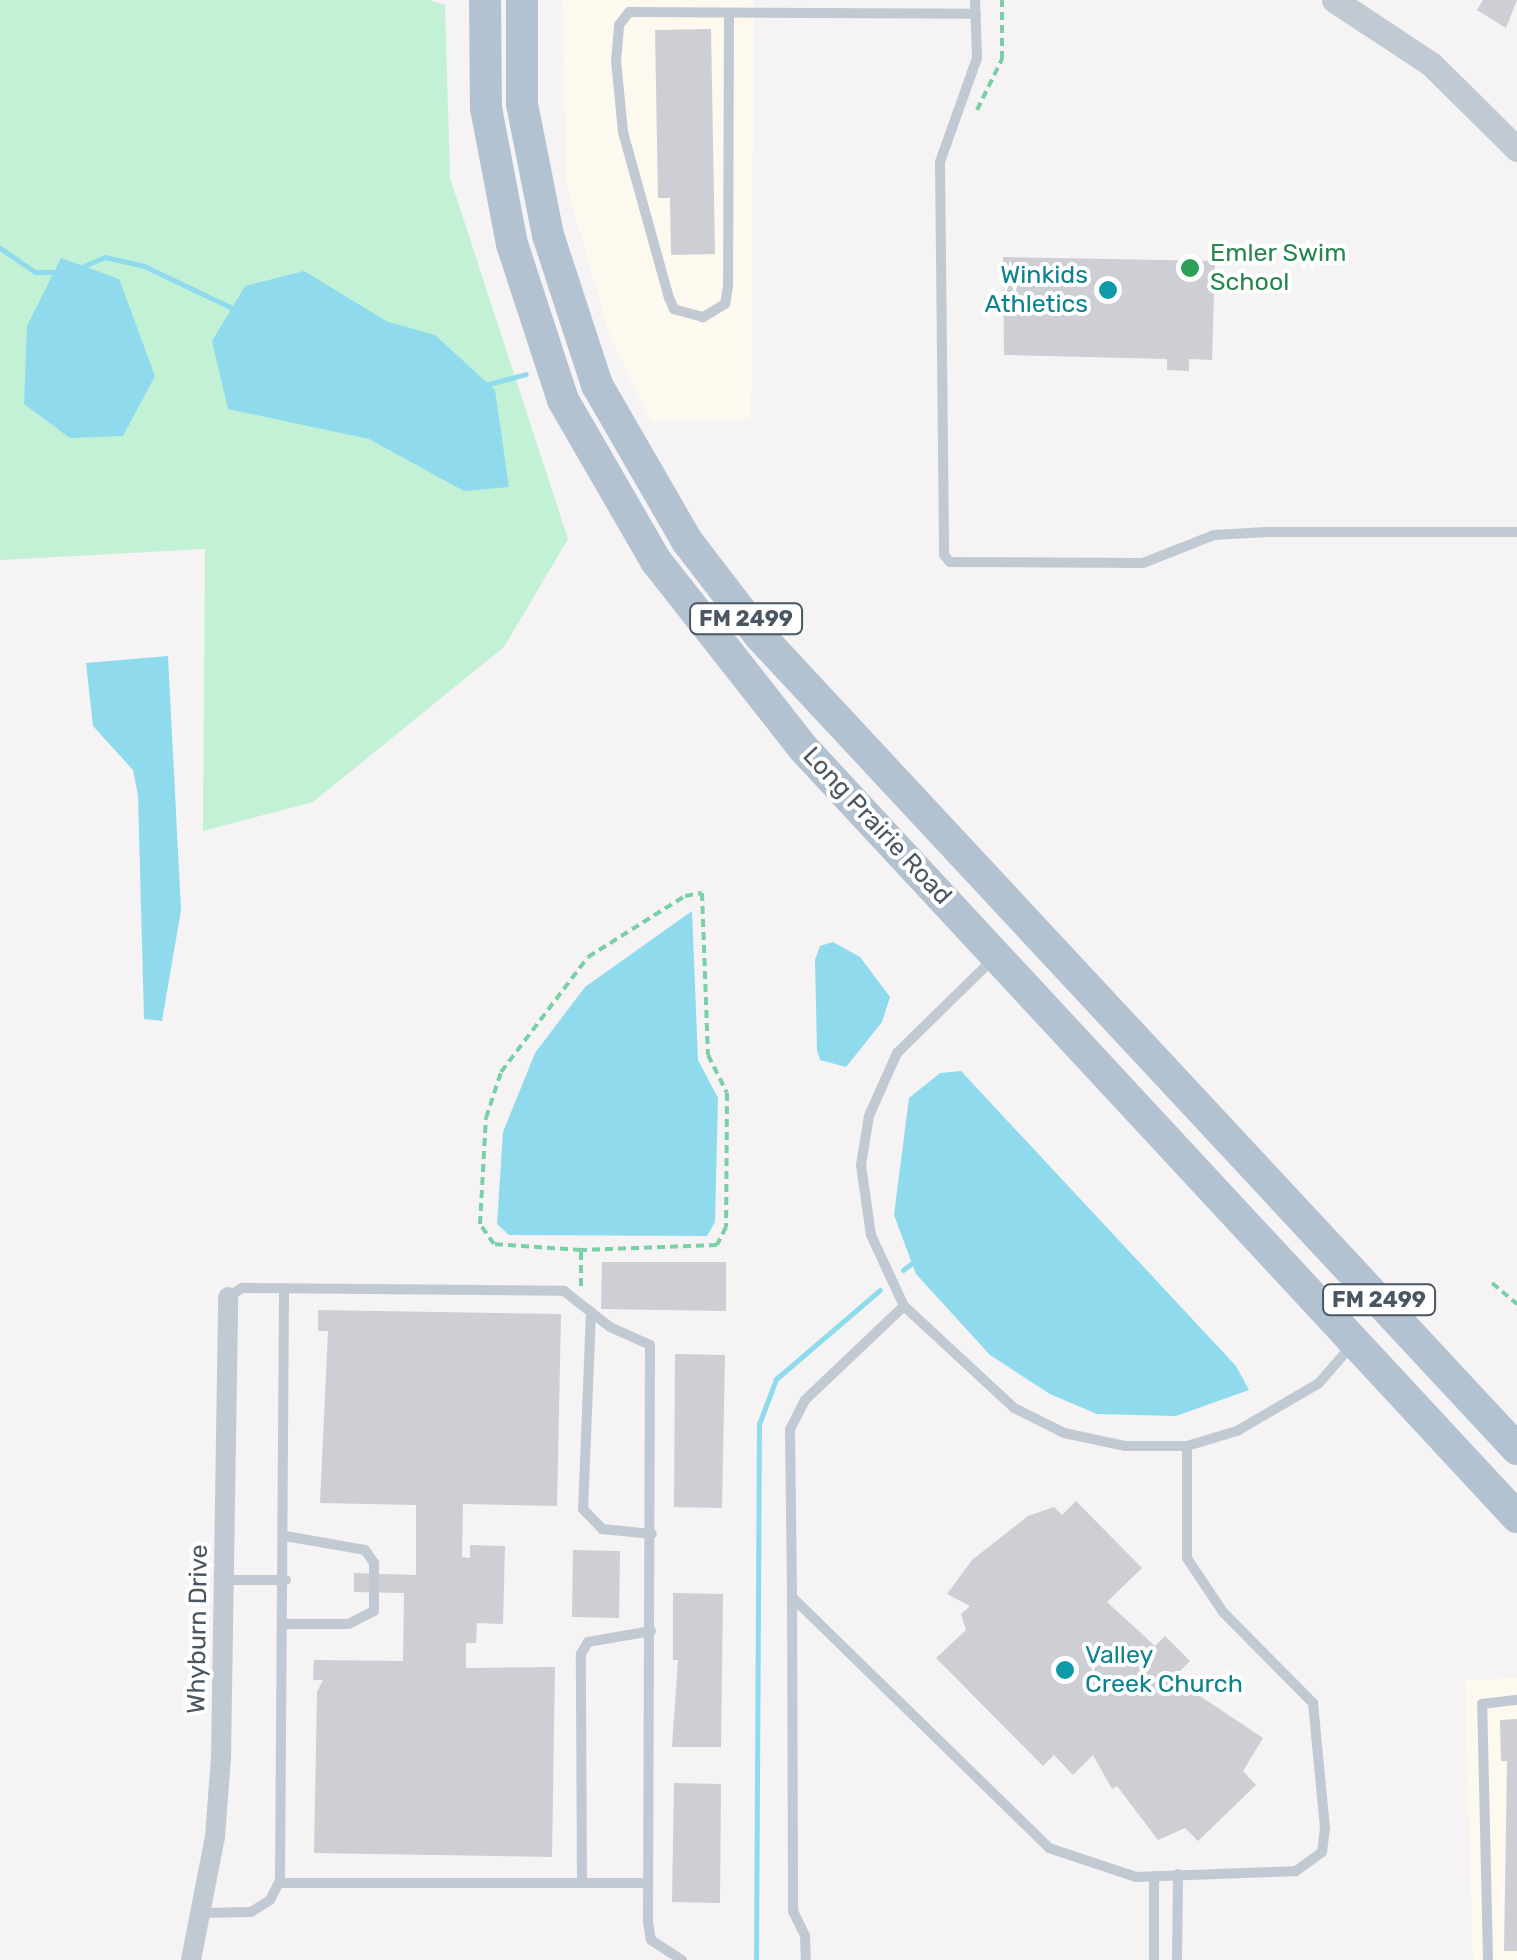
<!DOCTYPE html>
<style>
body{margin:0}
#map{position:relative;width:1517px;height:1960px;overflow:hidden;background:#f5f3f3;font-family:Rubik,sans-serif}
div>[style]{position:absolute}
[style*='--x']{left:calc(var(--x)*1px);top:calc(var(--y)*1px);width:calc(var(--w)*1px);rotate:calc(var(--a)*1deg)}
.commercial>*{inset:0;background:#fdf9ef}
.green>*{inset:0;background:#c3f1d5}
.water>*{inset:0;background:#90daee}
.stream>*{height:5px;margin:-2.5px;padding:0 2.5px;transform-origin:2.5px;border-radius:2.5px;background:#90daee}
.building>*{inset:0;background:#cdcfd5}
.path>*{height:4px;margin-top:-2px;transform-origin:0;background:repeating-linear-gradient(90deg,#7ad0a6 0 8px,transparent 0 13px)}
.service>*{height:10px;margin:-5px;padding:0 5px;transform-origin:5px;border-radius:5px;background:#c1cad2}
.minor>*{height:20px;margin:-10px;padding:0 10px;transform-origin:10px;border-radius:10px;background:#c1cad2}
.tertiary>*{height:25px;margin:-12.5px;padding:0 12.5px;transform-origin:12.5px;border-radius:12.5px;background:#c1cad2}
.primary>*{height:32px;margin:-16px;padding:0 16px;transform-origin:16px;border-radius:16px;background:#b3c2d1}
.dots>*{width:28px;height:28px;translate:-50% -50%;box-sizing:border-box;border:5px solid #fff;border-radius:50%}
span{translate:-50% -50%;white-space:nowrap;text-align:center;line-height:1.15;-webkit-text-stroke:8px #fff;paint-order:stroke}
.shield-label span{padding:2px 8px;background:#fff;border:2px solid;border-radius:8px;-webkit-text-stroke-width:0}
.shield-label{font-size:22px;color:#4a5661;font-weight:700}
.leisure-label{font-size:25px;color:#27864d}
.left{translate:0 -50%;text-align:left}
.culture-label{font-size:25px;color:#0d838f}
.right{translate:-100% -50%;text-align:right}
.street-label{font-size:25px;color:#4a5661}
</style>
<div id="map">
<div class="commercial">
<i style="clip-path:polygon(563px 0,754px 0,751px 419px,651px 421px,611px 339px,566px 184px)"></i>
<i style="clip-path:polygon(1517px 1678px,1517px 1960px,1473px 1960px,1465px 1680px)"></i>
</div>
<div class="green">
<i style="clip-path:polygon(0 0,429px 0,445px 5px,450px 178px,568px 539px,504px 647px,313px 802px,203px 831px,205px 549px,0 560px)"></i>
</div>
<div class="water">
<i style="clip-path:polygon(61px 258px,119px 279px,155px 376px,123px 436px,70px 438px,24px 404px,27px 326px)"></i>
<i style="clip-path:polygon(304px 271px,388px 322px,435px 335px,495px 390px,509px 487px,464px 491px,369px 439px,228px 409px,212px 341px,245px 286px)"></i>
<i style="clip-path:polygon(168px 656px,181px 910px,162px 1021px,144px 1019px,138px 795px,133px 770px,93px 726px,86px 663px)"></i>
<i style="clip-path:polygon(692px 911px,698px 1060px,718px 1098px,715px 1222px,707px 1236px,509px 1235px,497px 1224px,503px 1132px,535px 1053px,585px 987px)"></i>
<i style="clip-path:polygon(833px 942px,860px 957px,890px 997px,882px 1022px,846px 1067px,820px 1060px,817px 1050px,815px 960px,820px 946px)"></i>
<i style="clip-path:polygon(961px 1071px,1236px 1366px,1249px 1390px,1176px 1416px,1097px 1414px,1050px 1394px,990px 1355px,916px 1274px,894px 1215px,909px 1098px,940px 1073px)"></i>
</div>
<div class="stream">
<i style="--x:0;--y:248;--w:42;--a:34.4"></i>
<i style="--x:35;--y:272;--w:24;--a:0"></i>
<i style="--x:79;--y:268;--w:28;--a:-23"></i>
<i style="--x:105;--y:257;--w:40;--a:13"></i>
<i style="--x:144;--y:266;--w:100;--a:25.5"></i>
<i style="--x:485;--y:385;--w:42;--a:-15"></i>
<i style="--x:903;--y:1270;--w:11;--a:-38"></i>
<i style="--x:756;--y:1960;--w:536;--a:-89.68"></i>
<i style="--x:759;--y:1424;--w:48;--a:-69.3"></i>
<i style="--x:776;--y:1379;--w:137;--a:-40.6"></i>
</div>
<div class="building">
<i style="clip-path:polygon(1483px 0,1517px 0,1506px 28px,1477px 10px)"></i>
<i style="clip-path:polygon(711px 29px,715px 254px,671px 255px,670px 198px,658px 198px,655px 30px)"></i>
<i style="clip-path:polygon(1003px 257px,1215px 261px,1212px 360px,1189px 359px,1189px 371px,1167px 370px,1167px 359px,1004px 355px)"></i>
<i style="clip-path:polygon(602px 1262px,726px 1262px,726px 1311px,601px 1309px)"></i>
<i style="clip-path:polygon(318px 1310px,561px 1314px,557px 1506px,463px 1504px,462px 1557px,470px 1558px,470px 1545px,505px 1546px,503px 1624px,477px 1623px,476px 1643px,466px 1643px,466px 1668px,555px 1667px,552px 1857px,314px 1853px,317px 1692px,323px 1680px,313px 1680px,314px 1660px,403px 1661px,404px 1593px,354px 1592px,354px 1573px,416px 1575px,416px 1505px,320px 1503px,328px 1331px,318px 1331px)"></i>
<i style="clip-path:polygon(675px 1354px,725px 1355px,722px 1508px,674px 1507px)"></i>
<i style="clip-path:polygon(1076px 1501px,1142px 1568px,1107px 1602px,1155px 1646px,1165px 1636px,1190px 1661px,1173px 1678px,1263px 1738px,1243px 1771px,1256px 1785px,1198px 1841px,1185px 1828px,1158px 1840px,1117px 1786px,1112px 1789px,1093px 1755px,1073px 1775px,1054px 1755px,1043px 1766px,936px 1658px,966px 1630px,961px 1614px,970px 1606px,947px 1594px,972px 1560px,1028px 1516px,1054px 1507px,1062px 1515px)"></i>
<i style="clip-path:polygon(573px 1550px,620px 1551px,619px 1618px,572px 1617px)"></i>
<i style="clip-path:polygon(673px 1593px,723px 1594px,721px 1747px,672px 1747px,678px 1660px,673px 1660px)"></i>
<i style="clip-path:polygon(1517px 1719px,1517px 1951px,1504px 1951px,1507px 1761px,1501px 1761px,1500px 1720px)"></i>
<i style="clip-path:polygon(674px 1783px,721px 1784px,720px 1903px,672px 1902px)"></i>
</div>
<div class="path">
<i style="--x:977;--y:110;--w:57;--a:-63.9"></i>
<i style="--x:1002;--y:59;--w:59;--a:-90"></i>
<i style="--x:702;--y:893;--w:162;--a:87.9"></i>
<i style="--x:708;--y:1055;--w:42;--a:63.4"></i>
<i style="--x:727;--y:1093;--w:134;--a:90.4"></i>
<i style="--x:726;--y:1227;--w:20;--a:117"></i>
<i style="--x:717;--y:1245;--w:136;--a:177.9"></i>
<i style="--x:581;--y:1250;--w:87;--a:-176.1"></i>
<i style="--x:494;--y:1244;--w:24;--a:-125"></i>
<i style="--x:480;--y:1224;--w:106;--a:-86.8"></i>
<i style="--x:486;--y:1118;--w:48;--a:-71.9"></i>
<i style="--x:501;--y:1072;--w:144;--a:-52.9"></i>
<i style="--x:588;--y:957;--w:115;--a:-32.2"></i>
<i style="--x:685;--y:896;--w:17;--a:-10"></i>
<i style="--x:1492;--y:1283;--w:33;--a:40"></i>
<i style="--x:581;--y:1286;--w:36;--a:-90"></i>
</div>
<div class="service">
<i style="--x:975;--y:0;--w:58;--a:88"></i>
<i style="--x:977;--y:58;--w:110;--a:109.6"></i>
<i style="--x:940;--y:162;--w:393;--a:89.4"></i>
<i style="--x:944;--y:555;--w:9;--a:49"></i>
<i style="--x:950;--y:562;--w:193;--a:0.3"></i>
<i style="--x:1143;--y:563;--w:76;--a:-21.5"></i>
<i style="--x:1214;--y:535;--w:52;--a:-3.3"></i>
<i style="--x:1266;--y:532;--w:251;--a:0"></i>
<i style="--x:729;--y:15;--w:271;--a:90.2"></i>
<i style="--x:728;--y:286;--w:18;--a:99"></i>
<i style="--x:725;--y:304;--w:26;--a:149"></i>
<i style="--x:703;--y:317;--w:30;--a:-165"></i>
<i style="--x:674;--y:309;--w:12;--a:-114"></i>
<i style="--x:669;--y:298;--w:172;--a:-105.5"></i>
<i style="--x:623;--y:132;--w:71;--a:-95.6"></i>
<i style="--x:616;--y:61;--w:36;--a:-85"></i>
<i style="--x:619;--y:25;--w:16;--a:-52"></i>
<i style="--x:629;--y:12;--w:347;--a:0.3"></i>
<i style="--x:992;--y:960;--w:133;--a:135.6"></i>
<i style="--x:897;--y:1053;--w:69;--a:114"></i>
<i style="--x:869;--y:1116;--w:50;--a:99.3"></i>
<i style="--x:861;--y:1165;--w:71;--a:81.9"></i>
<i style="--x:871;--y:1235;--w:78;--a:65.1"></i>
<i style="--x:904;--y:1306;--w:150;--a:42.8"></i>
<i style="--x:1014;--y:1408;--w:56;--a:26.6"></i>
<i style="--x:1064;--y:1433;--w:62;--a:12"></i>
<i style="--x:1125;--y:1446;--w:62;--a:0"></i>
<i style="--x:1187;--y:1446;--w:52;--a:-16.7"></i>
<i style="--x:1237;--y:1431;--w:95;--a:-30.3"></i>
<i style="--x:1319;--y:1383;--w:49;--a:-49.1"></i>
<i style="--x:228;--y:1297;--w:17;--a:-33"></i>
<i style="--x:242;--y:1288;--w:322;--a:0.5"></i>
<i style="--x:564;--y:1291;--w:58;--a:38"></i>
<i style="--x:610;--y:1327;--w:44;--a:24.2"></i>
<i style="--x:650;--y:1345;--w:577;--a:90.2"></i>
<i style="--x:648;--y:1922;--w:18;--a:81"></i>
<i style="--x:651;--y:1940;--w:37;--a:33"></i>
<i style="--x:904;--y:1306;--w:137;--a:136.5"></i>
<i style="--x:805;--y:1400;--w:33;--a:117"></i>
<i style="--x:790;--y:1429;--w:168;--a:89.3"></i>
<i style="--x:792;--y:1597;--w:359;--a:44.3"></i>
<i style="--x:1049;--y:1848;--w:92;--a:18.4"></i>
<i style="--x:1136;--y:1877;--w:160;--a:-2.1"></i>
<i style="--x:1296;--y:1871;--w:32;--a:-36"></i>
<i style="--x:1322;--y:1852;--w:24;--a:-83"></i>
<i style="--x:1325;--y:1828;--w:126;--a:-95.5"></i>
<i style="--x:1313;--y:1703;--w:128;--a:-134.7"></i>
<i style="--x:1223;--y:1612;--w:65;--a:-123.7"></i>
<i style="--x:1187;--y:1558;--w:112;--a:-90"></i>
<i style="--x:591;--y:1312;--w:197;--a:92.3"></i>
<i style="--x:583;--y:1509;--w:28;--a:46"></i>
<i style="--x:602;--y:1529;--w:50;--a:5.7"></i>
<i style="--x:285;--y:1536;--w:81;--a:9.9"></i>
<i style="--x:365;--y:1550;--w:16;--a:55"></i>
<i style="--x:374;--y:1563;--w:48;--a:90"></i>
<i style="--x:374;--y:1611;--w:28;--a:153"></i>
<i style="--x:349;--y:1624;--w:63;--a:180"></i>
<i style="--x:224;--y:1580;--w:62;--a:0"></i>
<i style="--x:792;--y:1597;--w:314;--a:89.8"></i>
<i style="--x:793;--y:1911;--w:28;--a:64"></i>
<i style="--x:805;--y:1936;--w:24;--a:88"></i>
<i style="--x:279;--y:1883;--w:369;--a:0"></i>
<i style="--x:582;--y:1883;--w:229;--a:-90.3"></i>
<i style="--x:581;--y:1654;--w:14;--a:-60"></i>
<i style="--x:588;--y:1642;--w:64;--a:-9.9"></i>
<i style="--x:202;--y:1913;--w:49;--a:-1.2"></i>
<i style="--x:251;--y:1912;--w:22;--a:-32"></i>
<i style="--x:270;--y:1900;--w:22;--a:-63"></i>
<i style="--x:280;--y:1880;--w:592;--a:-89.61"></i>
<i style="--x:1154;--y:1960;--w:84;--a:-90"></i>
<i style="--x:1177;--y:1960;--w:86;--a:-89.3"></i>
<i style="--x:1488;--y:1960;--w:256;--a:-91.3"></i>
<i style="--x:1482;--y:1704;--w:35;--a:-7"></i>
</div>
<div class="minor">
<i style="--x:191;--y:1960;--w:125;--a:-79"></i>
<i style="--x:215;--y:1837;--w:80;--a:-85.7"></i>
<i style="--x:221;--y:1757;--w:460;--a:-89.1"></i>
</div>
<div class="tertiary">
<i style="--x:1334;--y:0;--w:116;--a:33.4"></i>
<i style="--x:1431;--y:64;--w:121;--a:44.7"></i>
</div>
<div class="primary">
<i style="--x:485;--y:0;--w:108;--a:89.5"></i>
<i style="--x:486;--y:108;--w:138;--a:79.2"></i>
<i style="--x:512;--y:244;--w:164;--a:71.9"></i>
<i style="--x:563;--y:400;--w:186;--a:60"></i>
<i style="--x:656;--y:561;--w:239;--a:51.8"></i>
<i style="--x:804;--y:749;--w:1048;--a:47.13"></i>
<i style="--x:522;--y:0;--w:104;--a:90"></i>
<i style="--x:522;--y:104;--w:134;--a:78.8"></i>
<i style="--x:548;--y:235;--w:158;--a:71.9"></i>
<i style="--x:597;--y:385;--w:180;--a:60"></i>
<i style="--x:687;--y:541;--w:120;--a:52.5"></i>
<i style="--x:760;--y:636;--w:1111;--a:47.04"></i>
</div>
<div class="dots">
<i style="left:1190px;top:268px;background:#2e9e5b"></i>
<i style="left:1108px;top:290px;background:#0f9aa8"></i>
<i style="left:1065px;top:1670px;background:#0f9aa8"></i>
</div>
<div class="shield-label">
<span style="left:746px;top:619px">FM 2499</span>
<span style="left:1379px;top:1300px">FM 2499</span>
</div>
<div class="leisure-label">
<span class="left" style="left:1210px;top:268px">Emler Swim<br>School</span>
</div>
<div class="culture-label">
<span class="right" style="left:1088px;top:290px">Winkids<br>Athletics</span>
<span class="left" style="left:1085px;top:1670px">Valley<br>Creek Church</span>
</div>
<div class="street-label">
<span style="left:877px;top:826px;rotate:47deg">Long Prairie Road</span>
<span style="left:198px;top:1629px;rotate:-89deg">Whyburn Drive</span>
</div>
</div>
